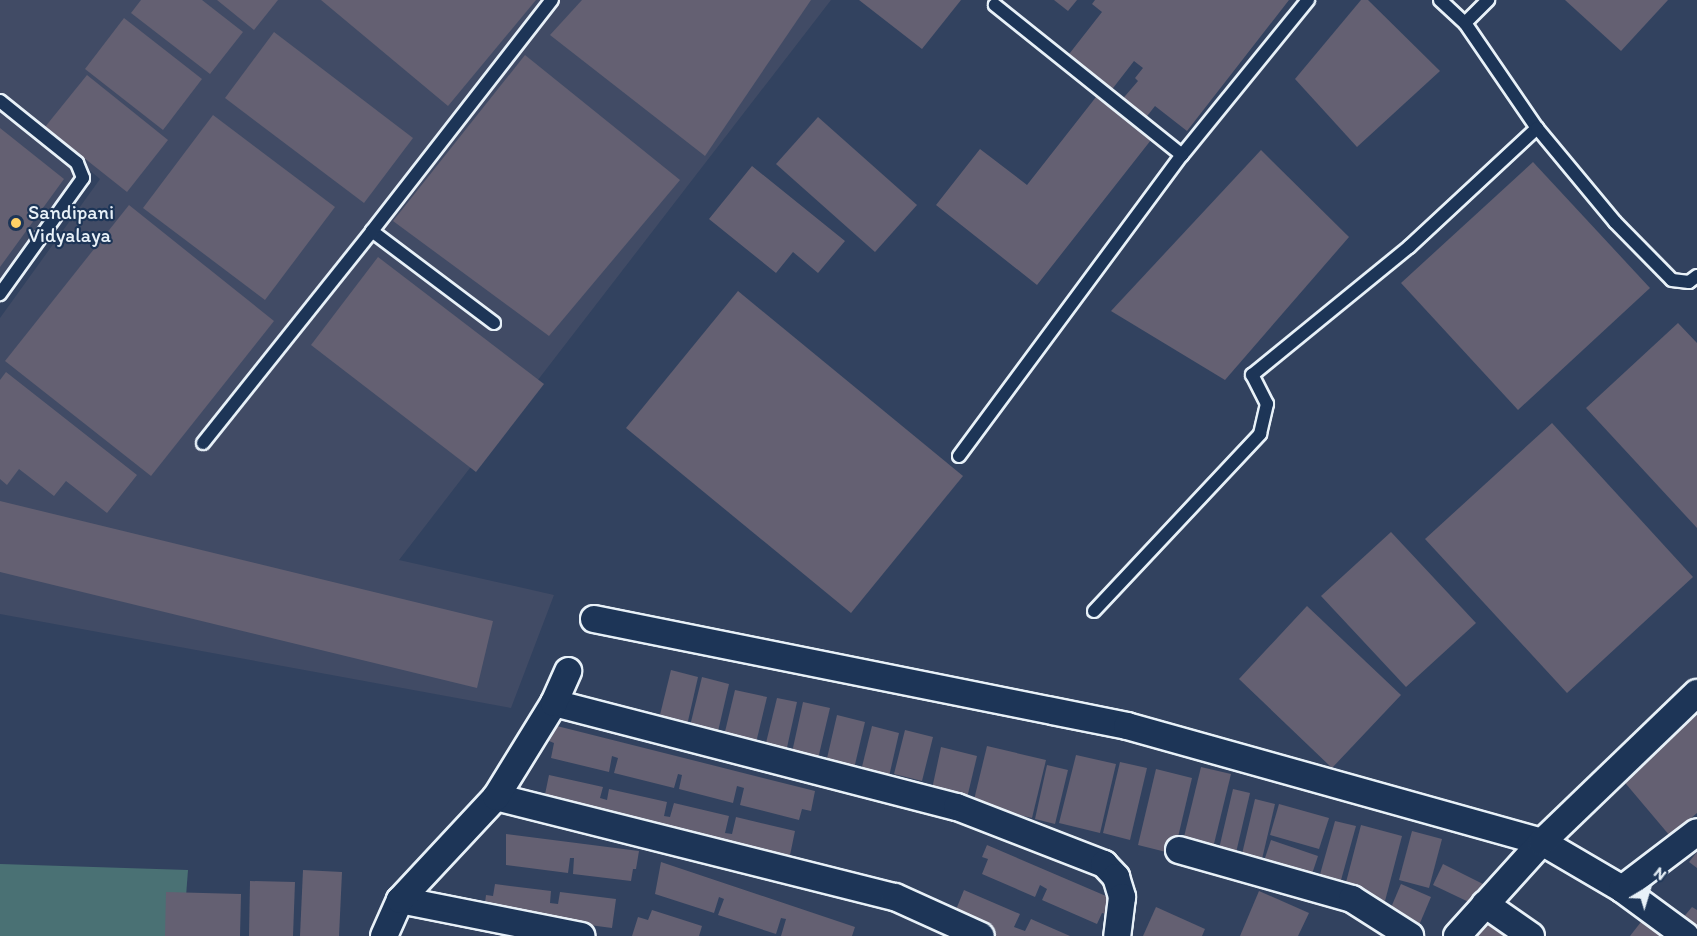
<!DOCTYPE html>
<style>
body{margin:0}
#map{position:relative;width:1697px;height:936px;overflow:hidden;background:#32425f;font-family:Itim,sans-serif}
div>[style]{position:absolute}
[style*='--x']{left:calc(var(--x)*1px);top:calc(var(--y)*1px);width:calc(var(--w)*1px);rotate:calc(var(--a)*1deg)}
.built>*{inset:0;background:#414b65}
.green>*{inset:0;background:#4a7174}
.building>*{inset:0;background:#646072}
.roads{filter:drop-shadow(2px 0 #e8f1f8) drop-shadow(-2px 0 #e8f1f8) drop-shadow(0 2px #e8f1f8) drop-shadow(0 -2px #e8f1f8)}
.service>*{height:12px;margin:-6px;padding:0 6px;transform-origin:6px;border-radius:6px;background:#1d3557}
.minor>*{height:26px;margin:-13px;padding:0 13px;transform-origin:13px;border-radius:13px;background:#1d3557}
.dots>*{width:16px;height:16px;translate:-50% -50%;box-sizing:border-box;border:3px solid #1d3557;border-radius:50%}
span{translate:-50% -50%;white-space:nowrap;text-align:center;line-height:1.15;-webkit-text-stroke:4.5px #1d3557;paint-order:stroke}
.poi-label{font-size:20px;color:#e8f1f8}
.left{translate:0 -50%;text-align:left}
.north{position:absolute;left:1619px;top:858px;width:60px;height:60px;-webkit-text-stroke:4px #1d3557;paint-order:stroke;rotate:38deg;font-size:16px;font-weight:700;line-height:24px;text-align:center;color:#e8f1f8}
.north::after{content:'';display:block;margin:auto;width:21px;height:27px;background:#e8f1f8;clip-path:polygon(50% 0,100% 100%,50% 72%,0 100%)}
</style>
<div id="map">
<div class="built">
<i style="clip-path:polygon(0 0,831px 0,399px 560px,554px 595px,511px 708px,0 614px,0 318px,100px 179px,0 95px)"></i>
<i style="clip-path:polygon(0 106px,89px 177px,0 304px)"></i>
</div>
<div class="green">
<i style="clip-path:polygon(0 864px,188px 870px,183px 936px,0 936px)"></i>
</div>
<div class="building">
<i style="clip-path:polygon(141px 0,202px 0,243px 32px,210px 74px,131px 13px)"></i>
<i style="clip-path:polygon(217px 0,278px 0,254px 30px)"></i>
<i style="clip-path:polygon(321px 0,536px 0,448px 106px)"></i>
<i style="clip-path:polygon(582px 0,811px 0,705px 156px,550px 35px)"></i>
<i style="clip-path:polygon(859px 0,961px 0,922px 49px)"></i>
<i style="clip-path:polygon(1054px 0,1077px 0,1068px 11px)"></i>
<i style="clip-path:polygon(1095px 0,1289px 0,1187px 131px,1155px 106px,1137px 129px,1151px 140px,1037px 285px,936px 205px,980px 149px,1027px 185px,1096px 97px,1113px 110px,1138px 81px,1135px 78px,1143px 68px,1134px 61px,1110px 92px,1066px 58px,1102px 12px,1092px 4px)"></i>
<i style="clip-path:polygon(1361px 0,1368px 0,1440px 71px,1357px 147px,1295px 79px)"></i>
<i style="clip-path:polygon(1565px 0,1668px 0,1621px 51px)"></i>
<i style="clip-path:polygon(124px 18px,202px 79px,163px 130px,85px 69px)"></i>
<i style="clip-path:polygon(274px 32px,413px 138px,364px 203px,225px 98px)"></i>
<i style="clip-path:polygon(525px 55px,680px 180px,549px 336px,393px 221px)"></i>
<i style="clip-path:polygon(87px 75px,168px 140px,127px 192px,45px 127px)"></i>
<i style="clip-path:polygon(213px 115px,335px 207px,265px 300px,143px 208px)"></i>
<i style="clip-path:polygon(818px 117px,917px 205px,875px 252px,776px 164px)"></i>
<i style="clip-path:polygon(0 128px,64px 179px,0 267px)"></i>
<i style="clip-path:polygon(1261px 150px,1349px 237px,1225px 380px,1111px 311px)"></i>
<i style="clip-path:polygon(1533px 162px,1650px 288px,1518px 410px,1401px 283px)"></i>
<i style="clip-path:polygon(752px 166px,845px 241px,818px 273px,793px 252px,776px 273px,709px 219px)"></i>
<i style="clip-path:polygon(129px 205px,274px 321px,151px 476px,5px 361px)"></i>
<i style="clip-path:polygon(378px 257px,544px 384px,476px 472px,311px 345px)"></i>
<i style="clip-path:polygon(738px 291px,963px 476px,851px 613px,626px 428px)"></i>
<i style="clip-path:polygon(1678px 323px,1697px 343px,1697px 528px,1586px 408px)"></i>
<i style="clip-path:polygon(6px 372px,137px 475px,107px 513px,66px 481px,54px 496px,19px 469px,7px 485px,0 479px,0 380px)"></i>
<i style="clip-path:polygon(1552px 423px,1693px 577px,1567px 693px,1425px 539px)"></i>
<i style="clip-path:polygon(0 501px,493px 621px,477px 688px,0 572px)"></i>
<i style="clip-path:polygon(1391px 532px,1476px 623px,1406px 687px,1321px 596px)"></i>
<i style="clip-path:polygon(1307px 606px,1401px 695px,1332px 768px,1239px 679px)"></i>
<i style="clip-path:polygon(671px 670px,698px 677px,686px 730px,658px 723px)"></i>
<i style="clip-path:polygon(702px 677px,729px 684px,716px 740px,688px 734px)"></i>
<i style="clip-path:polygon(735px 690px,767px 697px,755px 747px,723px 740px)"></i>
<i style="clip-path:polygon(777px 698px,797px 702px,786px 752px,765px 747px)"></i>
<i style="clip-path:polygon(803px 702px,830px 708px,817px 763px,791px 757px)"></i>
<i style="clip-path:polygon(837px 715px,865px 722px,853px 773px,825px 767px)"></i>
<i style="clip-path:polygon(1697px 715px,1697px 813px,1670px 836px,1621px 778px)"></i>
<i style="clip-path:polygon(553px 725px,815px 791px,811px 811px,802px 809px,799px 820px,740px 805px,744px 788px,737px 786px,733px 803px,679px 789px,682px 775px,678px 774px,674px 788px,614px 773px,618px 758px,612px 756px,609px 772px,551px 758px,554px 743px,549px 741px)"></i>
<i style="clip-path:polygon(872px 726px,899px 733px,888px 781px,860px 775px)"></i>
<i style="clip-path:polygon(905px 730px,933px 737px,922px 781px,894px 774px)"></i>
<i style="clip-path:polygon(987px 746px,1046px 760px,1032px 818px,973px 804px)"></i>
<i style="clip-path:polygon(941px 747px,977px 756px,967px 798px,932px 789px)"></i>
<i style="clip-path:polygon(1076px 755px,1116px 764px,1100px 833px,1059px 823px)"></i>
<i style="clip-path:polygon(1120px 762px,1147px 768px,1130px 840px,1103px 833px)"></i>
<i style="clip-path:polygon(1047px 765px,1068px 770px,1055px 824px,1035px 819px)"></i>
<i style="clip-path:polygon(1201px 767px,1231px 774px,1212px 852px,1182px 845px)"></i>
<i style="clip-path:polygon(1156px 769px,1192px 778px,1174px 854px,1138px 845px)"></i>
<i style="clip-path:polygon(549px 775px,603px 787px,600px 798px,607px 800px,609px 789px,667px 802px,664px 816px,670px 817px,674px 803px,729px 816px,725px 833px,732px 834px,736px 817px,795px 831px,789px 860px,543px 804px)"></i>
<i style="clip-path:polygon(1233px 789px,1250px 793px,1235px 857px,1218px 853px)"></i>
<i style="clip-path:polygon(1255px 799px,1275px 804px,1262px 859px,1242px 854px)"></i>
<i style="clip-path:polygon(1279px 804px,1329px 818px,1319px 849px,1270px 835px)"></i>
<i style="clip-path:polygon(1335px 821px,1356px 826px,1338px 891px,1317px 885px)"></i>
<i style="clip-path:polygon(1361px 825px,1402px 836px,1385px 901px,1344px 890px)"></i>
<i style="clip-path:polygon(1412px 831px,1442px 839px,1429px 888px,1399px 880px)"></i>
<i style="clip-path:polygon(506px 834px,639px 851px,636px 869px,633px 869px,631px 881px,573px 874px,574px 858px,570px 858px,568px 873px,506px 865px)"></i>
<i style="clip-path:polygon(1271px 840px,1318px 856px,1309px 883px,1262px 867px)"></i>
<i style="clip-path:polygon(987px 845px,1113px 899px,1106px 914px,1102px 913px,1097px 924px,1042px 900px,1047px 889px,1040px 885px,1035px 897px,982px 874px,988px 859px,982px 857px)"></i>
<i style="clip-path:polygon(1697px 852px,1697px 868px,1689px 862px)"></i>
<i style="clip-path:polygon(661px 862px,855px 927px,852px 936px,781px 936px,786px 919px,781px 918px,776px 934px,718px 915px,724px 899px,719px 897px,714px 913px,655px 894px)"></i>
<i style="clip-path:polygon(1443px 864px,1485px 885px,1475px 905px,1433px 885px)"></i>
<i style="clip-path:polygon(303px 870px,342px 872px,339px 936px,300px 936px)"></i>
<i style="clip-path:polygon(250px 881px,295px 882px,293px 936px,249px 936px)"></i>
<i style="clip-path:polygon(495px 884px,551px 891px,550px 903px,558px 904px,560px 892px,616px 899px,612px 928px,484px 911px,486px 895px,493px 896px)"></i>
<i style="clip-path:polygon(1401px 884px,1431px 897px,1417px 930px,1387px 917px)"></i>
<i style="clip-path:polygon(964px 890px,1020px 914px,1014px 927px,1025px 931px,1031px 919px,1070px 936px,996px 936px,953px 917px)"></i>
<i style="clip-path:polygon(1259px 891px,1309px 913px,1298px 936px,1240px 936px)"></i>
<i style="clip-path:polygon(166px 892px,241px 894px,240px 936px,165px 936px)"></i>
<i style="clip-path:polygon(1156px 907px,1205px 929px,1202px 936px,1143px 936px)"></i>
<i style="clip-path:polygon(1692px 907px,1697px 910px,1697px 936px,1677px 925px)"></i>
<i style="clip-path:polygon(652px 910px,702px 926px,699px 936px,632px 936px,638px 917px,648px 920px)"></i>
<i style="clip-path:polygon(1648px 913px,1677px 936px,1630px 936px)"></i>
<i style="clip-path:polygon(1481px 916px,1506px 936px,1466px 936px)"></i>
</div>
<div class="roads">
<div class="service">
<i style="--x:1440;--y:0;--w:34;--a:43"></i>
<i style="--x:1465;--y:23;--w:33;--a:-45"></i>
<i style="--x:1465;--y:23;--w:127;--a:55.6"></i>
<i style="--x:0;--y:101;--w:99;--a:38.8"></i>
<i style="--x:77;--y:163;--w:16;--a:68"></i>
<i style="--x:83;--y:178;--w:143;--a:125.6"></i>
<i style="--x:1182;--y:155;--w:200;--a:-50.9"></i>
<i style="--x:494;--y:323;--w:153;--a:-143"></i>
<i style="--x:372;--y:231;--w:293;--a:-52.1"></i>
<i style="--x:203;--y:443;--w:271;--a:-51.4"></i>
<i style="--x:959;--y:456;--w:375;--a:-53.5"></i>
<i style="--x:1182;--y:155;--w:240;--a:-141.3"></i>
<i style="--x:1094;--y:611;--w:243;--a:-46.8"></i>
<i style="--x:1260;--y:434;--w:31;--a:-77"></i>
<i style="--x:1267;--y:404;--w:33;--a:-117"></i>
<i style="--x:1252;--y:375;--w:203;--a:-39.2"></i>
<i style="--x:1409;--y:247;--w:175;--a:-42.9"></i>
<i style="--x:1537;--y:128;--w:122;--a:50.3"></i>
<i style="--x:1615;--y:222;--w:81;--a:45.5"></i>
<i style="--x:1672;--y:280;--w:17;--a:7"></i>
<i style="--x:1689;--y:282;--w:10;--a:-37"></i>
</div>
<div class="minor">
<i style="--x:594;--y:619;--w:544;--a:11.35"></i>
<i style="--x:1127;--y:726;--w:431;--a:15.6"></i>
<i style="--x:1542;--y:842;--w:93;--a:30.4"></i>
<i style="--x:1622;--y:889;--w:79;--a:36.3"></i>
<i style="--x:554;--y:703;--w:416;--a:14.5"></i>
<i style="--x:957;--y:807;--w:158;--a:21.2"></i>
<i style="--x:1104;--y:864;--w:18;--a:47"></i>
<i style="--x:1116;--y:877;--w:21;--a:73"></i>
<i style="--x:1122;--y:897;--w:39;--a:97"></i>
<i style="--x:496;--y:797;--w:411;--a:14.1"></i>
<i style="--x:895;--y:897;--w:94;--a:24.4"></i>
<i style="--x:1179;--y:850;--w:180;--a:15.8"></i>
<i style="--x:1352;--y:899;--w:69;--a:32.5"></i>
<i style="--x:1622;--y:889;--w:94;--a:-37.2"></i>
<i style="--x:400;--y:900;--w:185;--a:11.2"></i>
<i style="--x:1485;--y:904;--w:56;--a:34.8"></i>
<i style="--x:384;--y:936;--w:39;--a:-66"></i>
<i style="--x:400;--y:900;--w:141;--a:-47"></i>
<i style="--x:496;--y:797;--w:110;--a:-58.3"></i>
<i style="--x:554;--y:703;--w:35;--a:-66"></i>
<i style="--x:1457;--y:936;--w:127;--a:-47.9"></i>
<i style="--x:1542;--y:842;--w:215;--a:-43.9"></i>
</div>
</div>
<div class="dots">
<i style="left:16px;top:223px;background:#ffd166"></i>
</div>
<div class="poi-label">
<span class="left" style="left:28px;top:224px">Sandipani<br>Vidyalaya</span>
</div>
<div class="north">N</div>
</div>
